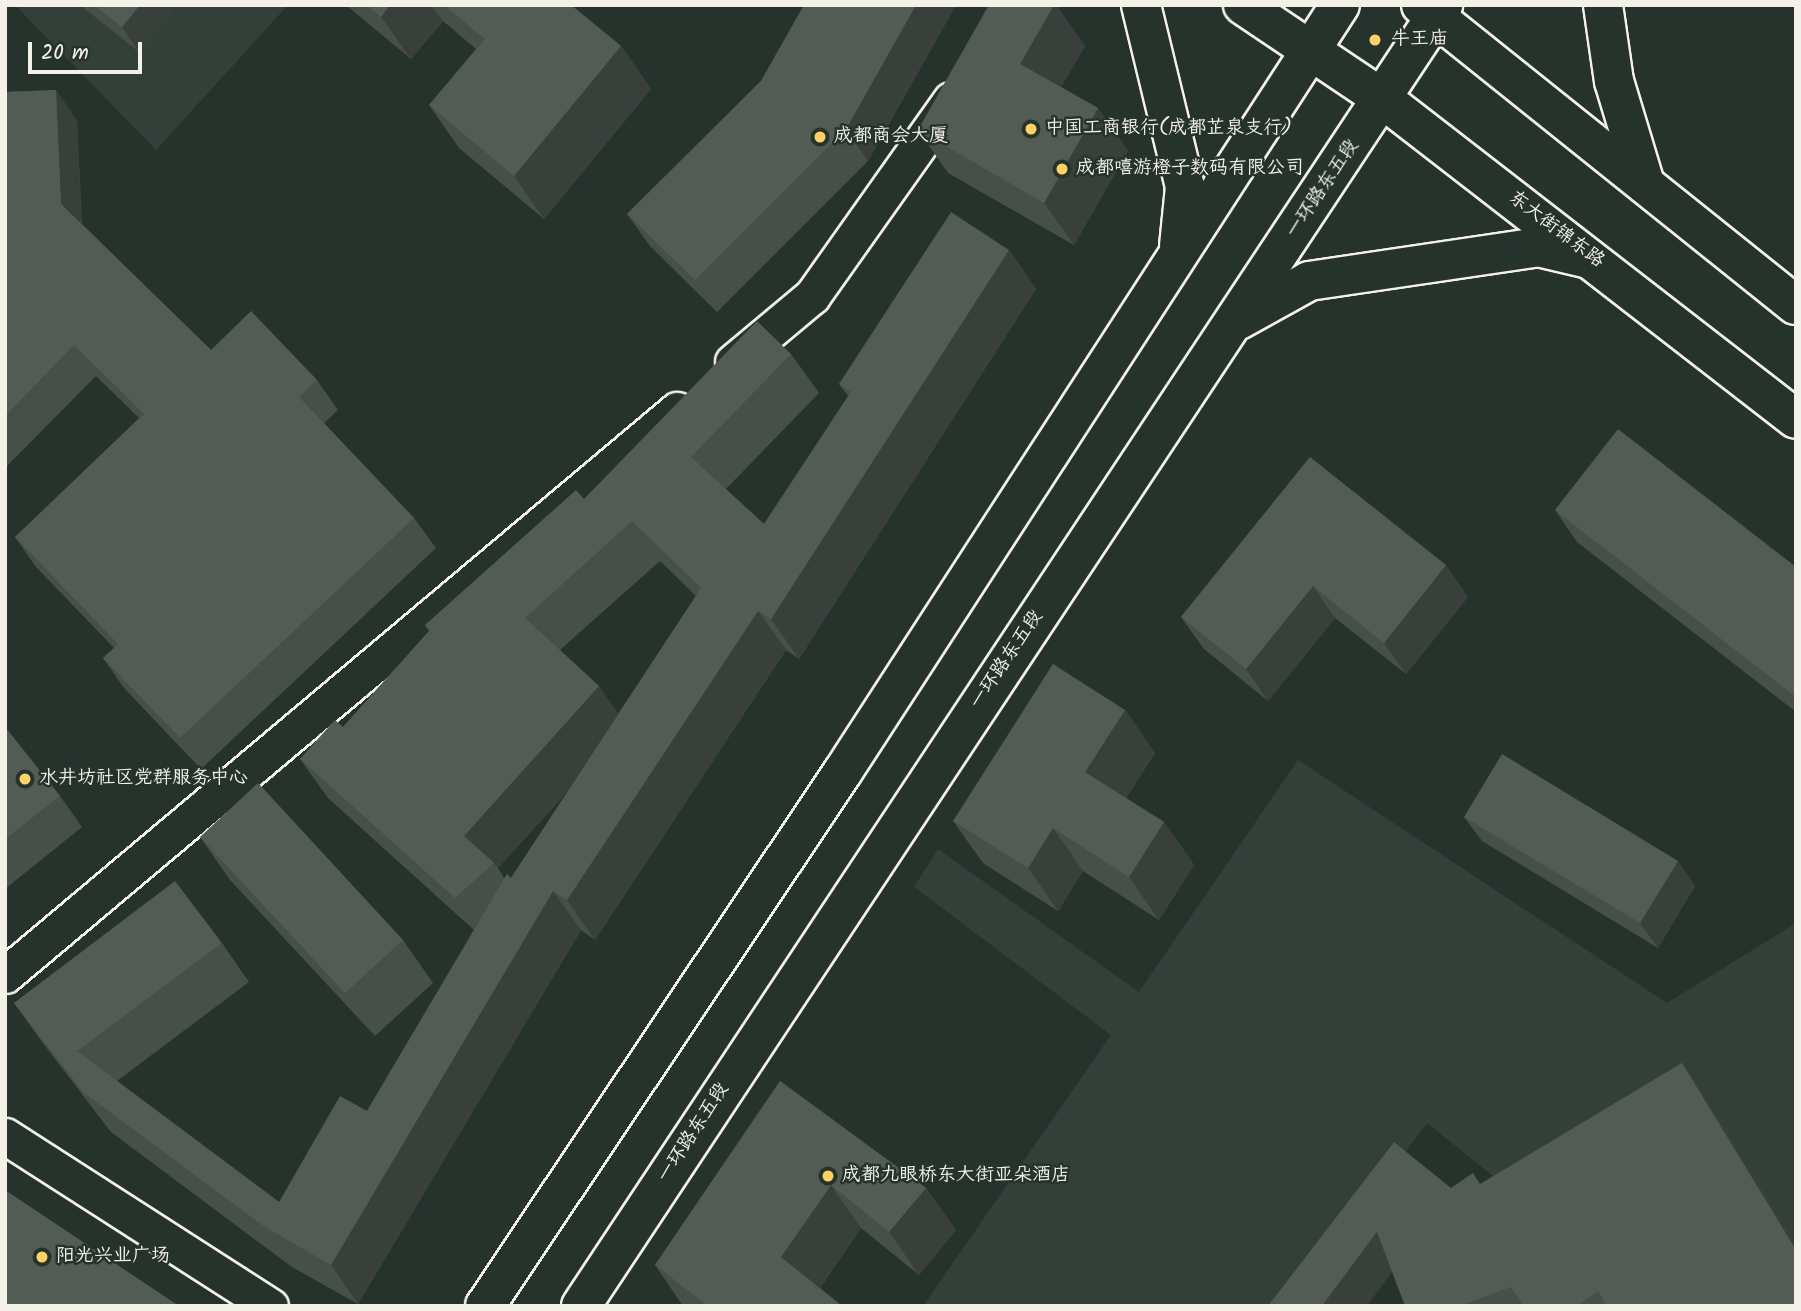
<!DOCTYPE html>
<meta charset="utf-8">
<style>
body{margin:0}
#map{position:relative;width:1801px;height:1311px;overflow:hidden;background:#26332d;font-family:Kalam,"LXGW WenKai TC",sans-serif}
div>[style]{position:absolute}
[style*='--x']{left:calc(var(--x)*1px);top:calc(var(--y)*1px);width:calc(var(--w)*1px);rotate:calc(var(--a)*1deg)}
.built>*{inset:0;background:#333f39}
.roads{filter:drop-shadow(2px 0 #f4f1e8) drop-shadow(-2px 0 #f4f1e8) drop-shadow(0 2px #f4f1e8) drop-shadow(0 -2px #f4f1e8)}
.minor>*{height:35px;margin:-17.5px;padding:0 17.5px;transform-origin:17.5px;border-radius:17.5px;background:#26332d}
.primary>*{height:38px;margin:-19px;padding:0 19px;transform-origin:19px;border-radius:19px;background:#26332d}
.wall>*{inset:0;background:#474f49}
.shaded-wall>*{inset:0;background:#39403c}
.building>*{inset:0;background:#525c55}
.dots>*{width:19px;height:19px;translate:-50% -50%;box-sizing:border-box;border:4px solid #26332d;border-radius:50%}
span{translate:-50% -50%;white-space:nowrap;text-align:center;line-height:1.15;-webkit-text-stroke:5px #26332d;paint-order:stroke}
.poi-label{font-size:19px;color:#f4f1e8}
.left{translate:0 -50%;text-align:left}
.street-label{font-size:19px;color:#f4f1e8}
.frame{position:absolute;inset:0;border:7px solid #f4f1e8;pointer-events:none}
.scale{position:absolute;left:28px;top:42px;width:114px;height:32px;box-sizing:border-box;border:4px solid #f4f1e8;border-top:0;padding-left:9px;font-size:21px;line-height:24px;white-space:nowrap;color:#f4f1e8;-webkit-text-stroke:5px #26332d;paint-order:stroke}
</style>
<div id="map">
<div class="built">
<i style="clip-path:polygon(15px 5px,288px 5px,156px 150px)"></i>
<i style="clip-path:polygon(1298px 760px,1667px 1003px,1796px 923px,1796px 1306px,1514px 1193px,1427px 1123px,1290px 1306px,923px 1306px,1111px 1035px,914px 887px,938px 849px,1139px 992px)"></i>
</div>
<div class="roads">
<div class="minor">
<i style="--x:733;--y:362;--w:103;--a:-39.9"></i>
<i style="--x:812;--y:296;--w:240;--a:-54.7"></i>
<i style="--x:5;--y:975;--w:878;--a:-40.06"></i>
<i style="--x:5;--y:1136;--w:315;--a:32.7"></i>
</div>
<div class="primary">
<i style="--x:1141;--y:5;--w:187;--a:76.4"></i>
<i style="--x:1185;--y:187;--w:59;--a:95.8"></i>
<i style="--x:1243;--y:5;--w:169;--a:33.9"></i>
<i style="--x:1383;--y:99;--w:522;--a:37.77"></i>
<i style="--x:1421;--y:5;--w:480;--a:38.7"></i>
<i style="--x:1603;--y:5;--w:77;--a:81.8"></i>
<i style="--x:1614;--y:81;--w:108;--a:73.2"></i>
<i style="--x:1239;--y:320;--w:80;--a:-29.1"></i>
<i style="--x:1309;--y:281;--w:232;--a:-8.4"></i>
<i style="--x:1538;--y:247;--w:48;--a:13.2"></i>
<i style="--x:485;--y:1306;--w:642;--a:-56.19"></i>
<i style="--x:842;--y:773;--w:915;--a:-57.04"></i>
<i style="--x:581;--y:1306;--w:1561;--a:-56.47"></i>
</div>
</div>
<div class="wall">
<i style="clip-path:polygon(80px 5px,177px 5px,139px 52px)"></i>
<i style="clip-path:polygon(346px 5px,571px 5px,621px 46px,651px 89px,544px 219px,459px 148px,429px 105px,476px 49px,443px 21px,411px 59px)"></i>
<i style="clip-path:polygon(804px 5px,956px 5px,868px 161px,717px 312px,650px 246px,627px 214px,761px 81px)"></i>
<i style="clip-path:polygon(989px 5px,1056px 5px,1085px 46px,1061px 87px,1098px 108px,1128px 151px,1074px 245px,948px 173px,918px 130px)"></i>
<i style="clip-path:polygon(56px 90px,77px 121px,82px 224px,211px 350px,317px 380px,338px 410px,324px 423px,414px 518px,436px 548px,201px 769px,124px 688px,103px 658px,114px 648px,36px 567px,15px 537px,139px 418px,96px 376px,5px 468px,5px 92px)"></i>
<i style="clip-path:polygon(evenodd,1009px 250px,1036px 289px,799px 659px,786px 650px,595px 940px,581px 930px,358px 1304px,292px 1267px,111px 1132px,42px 1042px,14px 1003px,222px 943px,249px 982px,117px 1081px,279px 1202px,367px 1111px,474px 930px,328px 798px,300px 759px,343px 727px,429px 631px,425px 625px,584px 499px,791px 354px,819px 393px,726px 489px,764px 524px,848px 396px,839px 384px,1009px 250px,660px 561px,696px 596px,618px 714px,599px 686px,560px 650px,660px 561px,1009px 250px,568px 791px,511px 878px,504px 878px,498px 868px,568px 791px)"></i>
<i style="clip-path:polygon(1310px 457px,1468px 597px,1406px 674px,1335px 618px,1268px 701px,1204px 649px,1181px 617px)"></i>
<i style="clip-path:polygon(1555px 510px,1796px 567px,1796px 712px,1577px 542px)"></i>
<i style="clip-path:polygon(1125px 710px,1155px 753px,1126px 798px,1164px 822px,1194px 865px,1159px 920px,1083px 871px,1058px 911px,983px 863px,953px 821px)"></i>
<i style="clip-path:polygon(5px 727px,60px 796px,82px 827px,5px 889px)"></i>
<i style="clip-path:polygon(1464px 817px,1678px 861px,1695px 886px,1658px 948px,1482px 841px)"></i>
<i style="clip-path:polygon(200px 837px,403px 940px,433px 983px,375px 1036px,230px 880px)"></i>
<i style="clip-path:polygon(1682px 1063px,1703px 1093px,1796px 1245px,1796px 1306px,1405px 1306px,1451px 1188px,1481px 1184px)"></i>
<i style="clip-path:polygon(780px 1081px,926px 1188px,956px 1230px,919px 1275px,861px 1228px,820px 1288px,842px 1306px,683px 1306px,655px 1265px)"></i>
</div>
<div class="shaded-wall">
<i style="clip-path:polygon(140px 5px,177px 5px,139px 52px,122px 27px)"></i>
<i style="clip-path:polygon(390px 5px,431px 5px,443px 21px,411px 59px,381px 17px)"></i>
<i style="clip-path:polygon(916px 5px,956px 5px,868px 161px,846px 129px)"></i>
<i style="clip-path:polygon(1054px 5px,1056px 5px,1085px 46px,1050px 106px,1020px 64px)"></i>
<i style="clip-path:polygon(621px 46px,651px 89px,544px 219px,514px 176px)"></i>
<i style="clip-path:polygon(56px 90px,77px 121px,82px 234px,61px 204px)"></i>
<i style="clip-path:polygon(1098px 108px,1128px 151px,1074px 245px,1044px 203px)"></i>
<i style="clip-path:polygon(1009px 250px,1036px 289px,799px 659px,771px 619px)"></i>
<i style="clip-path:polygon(1446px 565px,1468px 597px,1406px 674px,1384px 643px)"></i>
<i style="clip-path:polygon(1313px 586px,1335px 618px,1268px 701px,1246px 669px)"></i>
<i style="clip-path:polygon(758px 611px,786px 650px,595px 940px,567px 900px)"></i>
<i style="clip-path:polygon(599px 686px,627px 726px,498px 868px,494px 863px,464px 836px)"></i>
<i style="clip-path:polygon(1125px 710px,1155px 753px,1115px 814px,1085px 772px)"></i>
<i style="clip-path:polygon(1164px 822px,1194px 865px,1159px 920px,1129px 877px)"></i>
<i style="clip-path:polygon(1053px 828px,1083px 871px,1058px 911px,1028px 868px)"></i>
<i style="clip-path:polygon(1678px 861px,1695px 886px,1658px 948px,1640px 923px)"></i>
<i style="clip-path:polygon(553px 891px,581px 930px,358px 1304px,331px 1265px)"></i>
<i style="clip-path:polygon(1682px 1063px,1703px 1093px,1796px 1245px,1796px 1250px)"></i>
<i style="clip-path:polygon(831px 1185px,861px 1228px,811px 1300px,781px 1257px)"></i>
<i style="clip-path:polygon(926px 1188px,956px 1230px,919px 1275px,889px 1232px)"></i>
<i style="clip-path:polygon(1377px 1232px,1399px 1262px,1367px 1306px,1322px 1306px)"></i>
</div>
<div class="building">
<i style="clip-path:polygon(94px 5px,140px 5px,122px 27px)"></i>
<i style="clip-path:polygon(367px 5px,390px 5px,381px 17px)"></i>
<i style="clip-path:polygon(444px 5px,571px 5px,621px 46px,514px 176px,429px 105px,485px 39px)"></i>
<i style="clip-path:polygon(804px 5px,916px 5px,846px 129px,695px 280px,627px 214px,761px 81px)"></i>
<i style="clip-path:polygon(989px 5px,1054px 5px,1020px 64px,1098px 108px,1044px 203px,918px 130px)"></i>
<i style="clip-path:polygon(56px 90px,61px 204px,211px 350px,251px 311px,317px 380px,299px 397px,414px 518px,180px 738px,103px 658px,118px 644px,15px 537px,144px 414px,74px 345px,5px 416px,5px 92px)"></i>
<i style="clip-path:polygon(951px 212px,1009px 250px,771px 619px,758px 611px,567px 900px,553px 891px,331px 1265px,265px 1227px,84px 1093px,14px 1003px,175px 881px,222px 943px,77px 1051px,279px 1202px,340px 1096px,367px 1111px,507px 874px,511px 878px,701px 588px,632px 521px,525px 618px,599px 686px,464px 836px,494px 863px,455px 898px,300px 759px,335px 720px,343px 727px,430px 630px,425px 625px,576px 490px,584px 499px,757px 321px,791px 354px,691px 457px,764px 524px,851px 392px,839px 384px)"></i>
<i style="clip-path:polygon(1618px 429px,1796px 567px,1796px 697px,1555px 510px)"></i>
<i style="clip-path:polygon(1310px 457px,1446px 565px,1384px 643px,1313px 586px,1246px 669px,1181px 617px)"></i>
<i style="clip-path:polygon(1053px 664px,1125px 710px,1085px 772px,1164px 822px,1129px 877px,1053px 828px,1028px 868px,953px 821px)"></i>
<i style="clip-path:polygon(5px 727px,60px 796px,5px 839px)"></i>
<i style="clip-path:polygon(1502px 754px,1678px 861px,1640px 923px,1464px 817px)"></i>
<i style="clip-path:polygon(258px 783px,403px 940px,345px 993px,200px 837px)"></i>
<i style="clip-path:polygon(1682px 1063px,1796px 1250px,1796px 1306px,1607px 1306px,1598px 1291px,1577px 1306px,1524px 1306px,1511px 1287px,1459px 1306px,1405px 1306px,1377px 1232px,1322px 1306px,1268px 1306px,1394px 1142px,1451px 1188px,1473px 1173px,1480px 1184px)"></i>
<i style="clip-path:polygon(780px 1081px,926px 1188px,889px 1232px,831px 1185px,781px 1257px,842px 1306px,708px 1306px,655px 1265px)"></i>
<i style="clip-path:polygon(5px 1190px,179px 1306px,5px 1306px)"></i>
</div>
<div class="dots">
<i style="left:1375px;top:40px;background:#ffd166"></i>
<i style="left:1031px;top:129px;background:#ffd166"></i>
<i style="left:820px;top:137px;background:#ffd166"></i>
<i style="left:1062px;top:169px;background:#ffd166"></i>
<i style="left:25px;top:779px;background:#ffd166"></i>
<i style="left:828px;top:1176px;background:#ffd166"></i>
<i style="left:42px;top:1257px;background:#ffd166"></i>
</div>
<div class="poi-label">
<span class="left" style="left:1391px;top:40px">牛王庙</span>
<span class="left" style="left:1045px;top:129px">中国工商银行(成都芷泉支行)</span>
<span class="left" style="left:834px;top:137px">成都商会大厦</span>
<span class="left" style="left:1076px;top:169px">成都嘻游橙子数码有限公司</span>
<span class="left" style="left:39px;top:779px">水井坊社区党群服务中心</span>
<span class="left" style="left:842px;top:1176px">成都九眼桥东大街亚朵酒店</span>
<span class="left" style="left:56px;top:1257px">阳光兴业广场</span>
</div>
<div class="street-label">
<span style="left:1323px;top:189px;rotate:-56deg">一环路东五段</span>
<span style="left:1556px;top:230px;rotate:37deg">东大街锦东路</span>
<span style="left:1007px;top:660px;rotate:-56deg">一环路东五段</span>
<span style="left:694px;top:1133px;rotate:-57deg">一环路东五段</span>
</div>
<div class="frame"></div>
<div class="scale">20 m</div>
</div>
